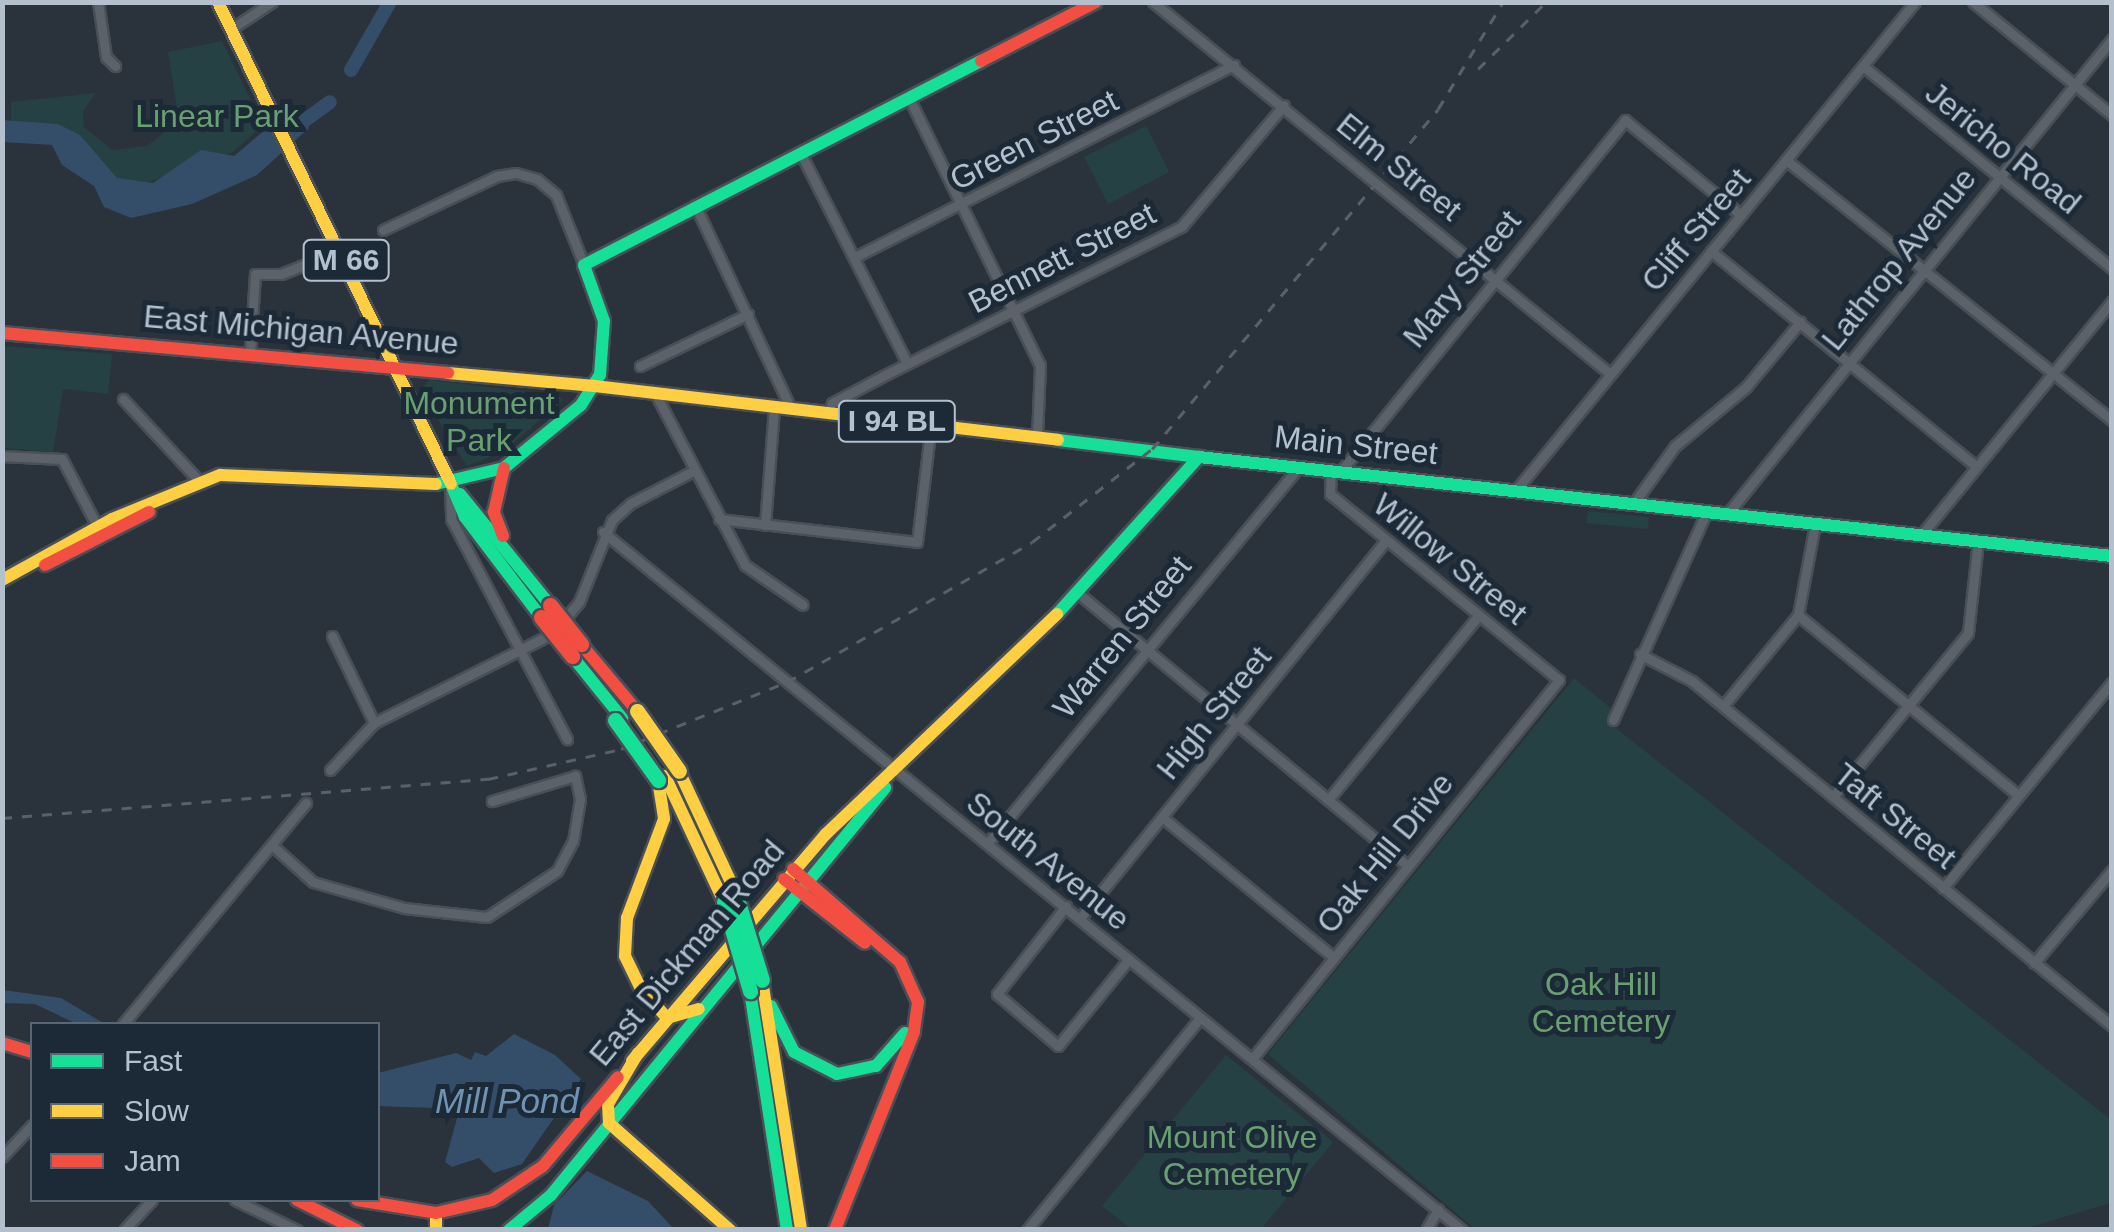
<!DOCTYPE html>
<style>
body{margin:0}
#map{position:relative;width:2114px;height:1232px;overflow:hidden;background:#2a333c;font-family:Helvetica,sans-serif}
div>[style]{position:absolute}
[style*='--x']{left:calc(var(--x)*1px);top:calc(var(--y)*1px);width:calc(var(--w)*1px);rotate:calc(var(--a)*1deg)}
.green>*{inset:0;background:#264143}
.water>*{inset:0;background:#344d68}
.river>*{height:14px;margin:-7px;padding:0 7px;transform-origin:7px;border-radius:7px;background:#344d68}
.roads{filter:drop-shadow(2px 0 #494f56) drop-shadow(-2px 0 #494f56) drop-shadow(0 2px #494f56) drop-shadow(0 -2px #494f56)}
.street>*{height:9px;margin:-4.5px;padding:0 4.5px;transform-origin:4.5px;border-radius:4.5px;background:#5c6269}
.fast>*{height:12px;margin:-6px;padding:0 6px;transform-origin:6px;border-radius:6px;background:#16e098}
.slow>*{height:12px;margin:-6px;padding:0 6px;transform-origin:6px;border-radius:6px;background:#ffcf43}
.jam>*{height:12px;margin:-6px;padding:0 6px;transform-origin:6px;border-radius:6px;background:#f24e42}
.rail>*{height:2.5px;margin-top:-1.25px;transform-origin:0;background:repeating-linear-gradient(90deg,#596067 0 10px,transparent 0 20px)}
.bridges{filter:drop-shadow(2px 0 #474f57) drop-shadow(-2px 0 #474f57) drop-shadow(0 2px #474f57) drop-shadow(0 -2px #474f57)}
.fast-bridge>*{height:15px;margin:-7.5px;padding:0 7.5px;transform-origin:7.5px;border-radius:7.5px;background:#16e098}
.slow-bridge>*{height:15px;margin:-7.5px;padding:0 7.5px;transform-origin:7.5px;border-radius:7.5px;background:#ffcf43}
.jam-bridge>*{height:15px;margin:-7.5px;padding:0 7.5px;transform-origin:7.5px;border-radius:7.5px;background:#f24e42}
span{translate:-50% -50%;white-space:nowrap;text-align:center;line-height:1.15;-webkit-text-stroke:10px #1c2a38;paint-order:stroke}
.shield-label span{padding:2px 8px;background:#1c2a38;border:2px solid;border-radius:8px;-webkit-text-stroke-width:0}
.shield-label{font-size:30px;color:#b4c0cd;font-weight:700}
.park-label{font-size:32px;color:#69a071}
.street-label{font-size:32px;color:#b4c0cd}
.water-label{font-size:35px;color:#7193b3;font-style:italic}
.frame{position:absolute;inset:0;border:5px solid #b4c0cd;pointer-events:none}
.legend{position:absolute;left:30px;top:1022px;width:350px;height:180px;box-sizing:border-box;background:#1c2a38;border:2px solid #596674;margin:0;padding:12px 18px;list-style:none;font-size:30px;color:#b4c0cd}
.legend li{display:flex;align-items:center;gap:20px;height:50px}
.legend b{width:50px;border:2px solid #596674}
</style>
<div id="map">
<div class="green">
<i style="clip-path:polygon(222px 41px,263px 125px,233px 152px,143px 184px,120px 185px,11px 120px,11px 102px,96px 93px,83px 111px,84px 127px,112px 150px,147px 146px,179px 121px,168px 52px)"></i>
<i style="clip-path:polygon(1146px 126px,1169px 172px,1108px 204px,1084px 157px)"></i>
<i style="clip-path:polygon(3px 346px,112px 354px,108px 394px,63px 389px,53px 452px,3px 448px)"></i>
<i style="clip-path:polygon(429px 380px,558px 395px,563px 400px,504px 451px,467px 466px,440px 423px,424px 386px)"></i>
<i style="clip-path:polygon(1588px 511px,1649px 517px,1648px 529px,1586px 523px)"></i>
<i style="clip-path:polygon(1574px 678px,1612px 709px,1607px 721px,2111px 1120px,2111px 1203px,2020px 1230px,1475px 1229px,1268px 1054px)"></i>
<i style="clip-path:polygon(1226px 1055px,1333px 1142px,1261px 1229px,1131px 1229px,1102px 1206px)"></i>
</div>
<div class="water">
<i style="clip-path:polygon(300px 113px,309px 128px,257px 175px,192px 204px,131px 218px,104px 207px,94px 186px,62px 165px,52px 145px,3px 142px,3px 120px,58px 124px,80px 135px,117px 178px,153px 183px,201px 150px,234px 156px,266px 129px)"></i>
<i style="clip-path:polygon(3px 990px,61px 998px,105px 1024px,77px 1024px,35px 1004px,3px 1003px)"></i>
<i style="clip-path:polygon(514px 1034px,555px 1055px,581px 1079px,522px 1164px,494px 1173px,479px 1158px,452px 1167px,445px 1162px,457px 1118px,446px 1098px,434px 1108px,378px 1106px,378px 1073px,456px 1053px,471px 1060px,475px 1052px,486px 1056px)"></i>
<i style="clip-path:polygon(587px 1171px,648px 1201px,674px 1229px,548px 1229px,554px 1205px)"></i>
</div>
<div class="river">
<i style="--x:351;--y:70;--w:78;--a:-60.2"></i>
<i style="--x:290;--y:131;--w:49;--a:-35.9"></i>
</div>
<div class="roads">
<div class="street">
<i style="--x:98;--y:2;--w:56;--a:81.7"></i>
<i style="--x:106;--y:57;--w:13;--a:45"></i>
<i style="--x:1153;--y:2;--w:588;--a:39.13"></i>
<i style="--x:1973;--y:2;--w:179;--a:39.1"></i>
<i style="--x:231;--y:29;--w:49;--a:-33.4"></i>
<i style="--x:1863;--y:66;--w:321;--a:39.1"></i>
<i style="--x:909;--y:98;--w:297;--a:63.9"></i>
<i style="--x:1040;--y:365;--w:72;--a:92.4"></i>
<i style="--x:800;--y:152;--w:237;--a:63.1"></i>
<i style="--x:1786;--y:160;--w:417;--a:38.6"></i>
<i style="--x:695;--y:205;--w:225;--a:64.8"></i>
<i style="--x:383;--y:230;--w:126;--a:-25.3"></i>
<i style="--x:497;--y:176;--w:19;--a:-9"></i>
<i style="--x:516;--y:173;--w:22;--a:16"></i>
<i style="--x:537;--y:179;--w:25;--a:40"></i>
<i style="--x:556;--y:195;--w:75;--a:68.2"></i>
<i style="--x:1711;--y:251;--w:341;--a:39.1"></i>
<i style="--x:855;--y:257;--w:425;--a:-26.9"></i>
<i style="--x:250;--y:353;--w:79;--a:-86.4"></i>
<i style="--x:255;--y:274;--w:26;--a:0"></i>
<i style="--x:281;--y:274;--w:66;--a:-21.5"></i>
<i style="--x:640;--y:366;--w:120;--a:-25.7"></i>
<i style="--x:655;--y:393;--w:194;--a:62.4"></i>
<i style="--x:745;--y:565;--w:70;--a:34.6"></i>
<i style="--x:123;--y:399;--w:113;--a:47.1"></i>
<i style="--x:829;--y:413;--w:10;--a:-73"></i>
<i style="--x:832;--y:403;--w:62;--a:-27.8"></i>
<i style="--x:887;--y:374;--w:330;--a:-26.6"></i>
<i style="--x:1182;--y:226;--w:158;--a:-49.9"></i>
<i style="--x:2;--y:456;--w:60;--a:2.9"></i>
<i style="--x:62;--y:459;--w:78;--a:62.4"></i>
<i style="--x:1341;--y:471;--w:452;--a:-51"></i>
<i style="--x:1625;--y:120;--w:150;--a:39.3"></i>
<i style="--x:450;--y:486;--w:33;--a:88"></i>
<i style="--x:451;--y:519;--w:249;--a:62.2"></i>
<i style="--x:1516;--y:490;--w:630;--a:-50.73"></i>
<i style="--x:1634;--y:503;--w:70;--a:-54.3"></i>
<i style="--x:1675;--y:446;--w:92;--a:-39.7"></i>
<i style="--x:1746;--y:387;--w:85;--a:-50.3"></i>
<i style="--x:1728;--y:513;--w:610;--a:-50.99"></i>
<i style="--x:719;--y:519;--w:199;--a:6.6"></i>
<i style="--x:917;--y:542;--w:119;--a:-83.2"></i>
<i style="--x:765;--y:525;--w:118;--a:-85.6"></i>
<i style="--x:603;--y:532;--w:1107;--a:39.1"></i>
<i style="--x:1922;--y:534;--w:301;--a:-50.8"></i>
<i style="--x:1078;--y:593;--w:427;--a:39.6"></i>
<i style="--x:1798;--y:615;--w:284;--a:39.3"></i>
<i style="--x:332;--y:636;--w:97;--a:64.2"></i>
<i style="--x:1640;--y:654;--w:59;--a:27.4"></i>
<i style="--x:1692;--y:681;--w:544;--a:39.4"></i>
<i style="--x:1723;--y:706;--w:118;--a:-50.5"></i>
<i style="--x:1798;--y:615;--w:93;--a:-79.4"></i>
<i style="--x:1613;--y:720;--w:229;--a:-65.8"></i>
<i style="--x:330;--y:770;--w:64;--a:-46.9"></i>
<i style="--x:374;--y:723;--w:199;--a:-26.6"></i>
<i style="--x:552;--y:634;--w:42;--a:-49.8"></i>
<i style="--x:579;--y:602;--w:88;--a:-68.1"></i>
<i style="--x:612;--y:520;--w:25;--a:-42"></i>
<i style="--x:631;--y:503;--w:72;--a:-27.3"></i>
<i style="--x:1833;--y:797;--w:212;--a:-50.5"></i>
<i style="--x:1968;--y:633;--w:93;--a:-83.8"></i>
<i style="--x:1328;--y:800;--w:239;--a:-50.8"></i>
<i style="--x:1162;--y:817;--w:220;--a:39.3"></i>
<i style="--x:987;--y:844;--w:488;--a:-50.4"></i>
<i style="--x:274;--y:847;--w:52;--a:41.9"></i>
<i style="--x:313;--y:882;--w:95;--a:15.9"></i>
<i style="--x:404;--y:908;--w:83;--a:6.2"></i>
<i style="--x:487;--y:917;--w:84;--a:-33.3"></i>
<i style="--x:557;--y:871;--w:34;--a:-62"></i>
<i style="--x:573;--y:841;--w:43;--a:-80.5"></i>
<i style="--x:580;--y:799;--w:24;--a:-102"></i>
<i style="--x:575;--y:776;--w:87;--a:163.2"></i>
<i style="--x:1943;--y:888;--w:266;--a:-50.6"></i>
<i style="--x:1066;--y:906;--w:112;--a:128.1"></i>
<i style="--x:997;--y:994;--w:80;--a:40.4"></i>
<i style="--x:1058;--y:1046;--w:112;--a:-50.8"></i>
<i style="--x:1080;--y:918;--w:486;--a:-51"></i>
<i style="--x:2034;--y:963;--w:121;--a:-50"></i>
<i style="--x:123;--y:1024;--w:287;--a:-50.4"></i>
<i style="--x:1252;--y:1059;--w:488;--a:-51"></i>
<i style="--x:1559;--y:680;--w:295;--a:-140.9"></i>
<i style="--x:1330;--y:494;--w:23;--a:-88"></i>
<i style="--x:2;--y:1157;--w:44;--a:-46.8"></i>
<i style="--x:235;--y:1200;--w:69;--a:25.8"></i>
<i style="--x:124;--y:1230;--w:41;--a:-47"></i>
<i style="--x:1027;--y:1230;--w:274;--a:-50.8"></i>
<i style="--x:1426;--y:1230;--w:24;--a:-60"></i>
</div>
<div class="fast">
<i style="--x:1058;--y:440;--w:142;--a:6.9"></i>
<i style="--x:1199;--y:457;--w:918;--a:6.19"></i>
<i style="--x:436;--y:484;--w:70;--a:-13.2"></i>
<i style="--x:504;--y:468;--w:99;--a:-39.3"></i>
<i style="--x:581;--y:405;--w:36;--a:-58"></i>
<i style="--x:600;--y:375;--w:54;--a:-85.8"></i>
<i style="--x:604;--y:321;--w:59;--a:-109.7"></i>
<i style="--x:584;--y:265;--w:446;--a:-27.2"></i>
<i style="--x:451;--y:484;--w:36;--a:67"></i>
<i style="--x:465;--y:517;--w:126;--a:52.8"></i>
<i style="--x:460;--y:494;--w:143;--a:51"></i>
<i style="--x:1057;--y:614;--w:212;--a:-47.9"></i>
<i style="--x:572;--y:656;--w:80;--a:51.1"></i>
<i style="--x:750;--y:991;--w:242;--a:81.2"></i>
<i style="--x:771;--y:1006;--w:51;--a:63.4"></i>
<i style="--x:794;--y:1052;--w:48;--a:27.1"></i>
<i style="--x:837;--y:1074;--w:40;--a:-12"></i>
<i style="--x:876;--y:1066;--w:44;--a:-48.7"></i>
<i style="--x:509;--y:1230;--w:55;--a:-39.8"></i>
<i style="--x:551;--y:1195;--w:527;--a:-50.63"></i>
</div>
<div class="slow">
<i style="--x:218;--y:2;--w:535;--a:64.2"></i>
<i style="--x:448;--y:373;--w:147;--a:5.1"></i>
<i style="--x:594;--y:386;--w:467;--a:6.6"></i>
<i style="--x:2;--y:580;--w:126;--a:-29"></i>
<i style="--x:112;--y:519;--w:117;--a:-22.2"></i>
<i style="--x:220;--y:475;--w:216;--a:2.4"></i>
<i style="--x:679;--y:771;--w:130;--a:65"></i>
<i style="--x:665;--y:776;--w:139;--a:64.9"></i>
<i style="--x:658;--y:780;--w:39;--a:81"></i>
<i style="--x:664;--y:819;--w:106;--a:110.5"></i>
<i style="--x:627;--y:918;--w:38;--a:93"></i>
<i style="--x:625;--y:956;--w:37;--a:64"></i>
<i style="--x:641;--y:989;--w:39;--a:48"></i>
<i style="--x:667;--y:1018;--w:33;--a:-16"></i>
<i style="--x:762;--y:980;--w:253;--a:81.1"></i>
<i style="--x:638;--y:1053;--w:59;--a:120.5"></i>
<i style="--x:608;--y:1104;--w:19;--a:87"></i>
<i style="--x:609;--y:1123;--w:162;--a:41.5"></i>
<i style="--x:632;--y:1061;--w:299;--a:-49.5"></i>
<i style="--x:826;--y:834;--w:319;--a:-43.6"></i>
<i style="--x:436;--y:1213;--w:17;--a:90"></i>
</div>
<div class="jam">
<i style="--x:981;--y:61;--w:129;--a:-27.2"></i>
<i style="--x:2;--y:333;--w:448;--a:5.1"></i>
<i style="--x:503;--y:536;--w:26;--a:-111"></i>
<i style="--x:494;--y:512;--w:45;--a:-77.2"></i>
<i style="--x:45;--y:565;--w:117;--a:-27"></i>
<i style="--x:581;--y:644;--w:87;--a:50.1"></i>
<i style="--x:793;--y:869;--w:142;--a:41"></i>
<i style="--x:900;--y:962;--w:44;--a:65.8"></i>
<i style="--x:918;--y:1002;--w:30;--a:98"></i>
<i style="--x:914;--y:1032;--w:213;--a:111.8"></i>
<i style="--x:784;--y:879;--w:103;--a:38.3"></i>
<i style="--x:2;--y:1043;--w:31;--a:17"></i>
<i style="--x:297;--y:1200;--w:67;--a:26.6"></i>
<i style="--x:357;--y:1200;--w:80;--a:9.3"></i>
<i style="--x:436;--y:1213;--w:57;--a:-13.1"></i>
<i style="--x:492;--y:1200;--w:61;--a:-33.7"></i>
<i style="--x:543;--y:1166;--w:116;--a:-49.9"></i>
</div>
</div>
<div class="rail">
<i style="--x:1478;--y:69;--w:95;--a:-44.6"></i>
<i style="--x:2;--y:818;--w:488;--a:-4.6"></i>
<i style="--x:488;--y:779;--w:136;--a:-12.7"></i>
<i style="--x:621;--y:749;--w:179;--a:-22"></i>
<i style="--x:787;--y:682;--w:282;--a:-29.7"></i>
<i style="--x:1032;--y:542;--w:152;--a:-37.8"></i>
<i style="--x:1152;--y:449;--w:444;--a:-49.9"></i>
<i style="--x:1438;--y:109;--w:125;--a:-58.7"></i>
</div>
<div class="bridges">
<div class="fast-bridge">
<i style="--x:615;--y:720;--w:74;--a:54.4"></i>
<i style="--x:734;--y:889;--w:95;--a:72.9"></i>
<i style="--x:724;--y:902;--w:93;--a:73.7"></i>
</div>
<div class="slow-bridge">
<i style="--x:637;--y:711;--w:73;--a:55"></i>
</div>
<div class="jam-bridge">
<i style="--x:550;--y:605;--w:50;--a:51.5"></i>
<i style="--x:541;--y:617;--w:50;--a:51.5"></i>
</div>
</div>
<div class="shield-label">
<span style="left:346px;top:260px">M 66</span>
<span style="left:897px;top:421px">I 94 BL</span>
</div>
<div class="park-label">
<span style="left:217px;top:116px">Linear Park</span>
<span style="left:479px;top:422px">Monument<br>Park</span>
<span style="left:1601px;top:1003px">Oak Hill<br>Cemetery</span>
<span style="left:1232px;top:1156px">Mount Olive<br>Cemetery</span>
</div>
<div class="street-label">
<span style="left:1034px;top:140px;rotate:-27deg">Green Street</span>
<span style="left:2003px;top:148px;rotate:39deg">Jericho Road</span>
<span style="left:1399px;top:167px;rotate:39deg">Elm Street</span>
<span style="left:1696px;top:230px;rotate:-50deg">Cliff Street</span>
<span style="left:1062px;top:258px;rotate:-27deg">Bennett Street</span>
<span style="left:1899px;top:259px;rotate:-51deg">Lathrop Avenue</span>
<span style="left:1462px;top:279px;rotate:-51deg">Mary Street</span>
<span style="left:301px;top:330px;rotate:5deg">East Michigan Avenue</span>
<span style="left:1356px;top:445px;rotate:6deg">Main Street</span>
<span style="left:1450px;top:559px;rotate:39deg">Willow Street</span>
<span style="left:1122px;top:637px;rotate:-51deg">Warren Street</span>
<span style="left:1214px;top:713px;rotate:-51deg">High Street</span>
<span style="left:1895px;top:816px;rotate:39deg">Taft Street</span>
<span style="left:1385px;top:853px;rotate:-51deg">Oak Hill Drive</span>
<span style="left:1048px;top:861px;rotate:39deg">South Avenue</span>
<span style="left:687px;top:953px;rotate:-50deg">East Dickman Road</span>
</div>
<div class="water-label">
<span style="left:507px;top:1101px">Mill Pond</span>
</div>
<div class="frame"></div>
<ul class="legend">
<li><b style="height:12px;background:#16e098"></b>Fast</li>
<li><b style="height:12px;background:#ffcf43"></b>Slow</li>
<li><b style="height:12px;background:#f24e42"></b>Jam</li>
</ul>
</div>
